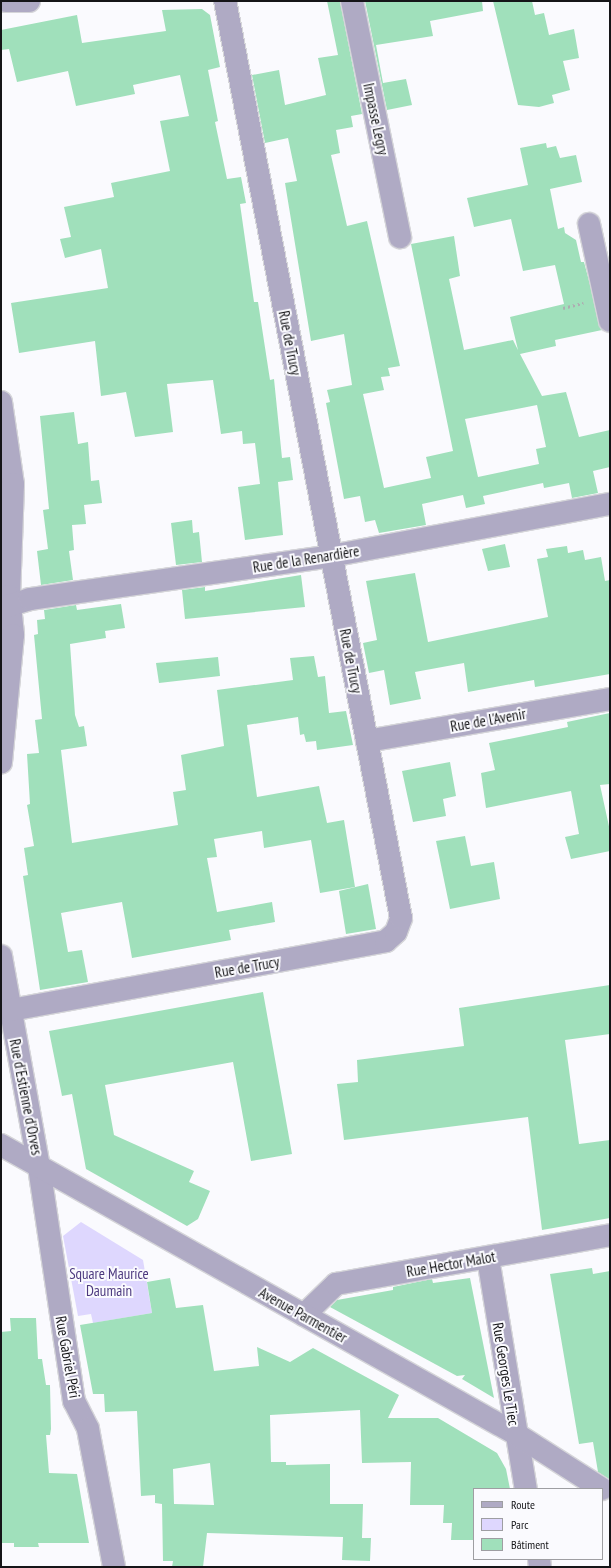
<!DOCTYPE html>
<meta charset="utf-8">
<style>
body{margin:0}
#map{position:relative;width:611px;height:1568px;overflow:hidden;background:#fafafe;font-family:"PT Sans Narrow",sans-serif}
div>[style]{position:absolute}
[style*='--x']{left:calc(var(--x)*1px);top:calc(var(--y)*1px);width:calc(var(--w)*1px);rotate:calc(var(--a)*1deg)}
.green>*{inset:0;background:#ded7fe}
.building>*{inset:0;background:#a0e0bb}
.path>*{height:2.5px;margin-top:-1.25px;transform-origin:0;background:repeating-linear-gradient(90deg,#adadb1 0 2px,transparent 0 5px)}
.roads{filter:drop-shadow(1px 0 #d5d5d9) drop-shadow(-1px 0 #d5d5d9) drop-shadow(0 1px #d5d5d9) drop-shadow(0 -1px #d5d5d9)}
.minor>*{height:22px;margin:-11px;padding:0 11px;transform-origin:11px;border-radius:11px;background:#afaac4}
.tertiary>*{height:22px;margin:-11px;padding:0 11px;transform-origin:11px;border-radius:11px;background:#afaac4}
span{translate:-50% -50%;white-space:nowrap;text-align:center;line-height:1.15;-webkit-text-stroke:4px #fafafe;paint-order:stroke}
.street-label{font-size:15px;color:#151518}
.park-label{font-size:15px;color:#4c397f}
.frame{position:absolute;inset:0;border:2px solid #151518;pointer-events:none}
.legend{position:absolute;left:473px;top:1488px;width:130px;height:72px;box-sizing:border-box;background:#fafafe;border:1px solid #9e9ea2;margin:0;padding:5px 7px;list-style:none;font-size:12px;color:#151518}
.legend li{display:flex;align-items:center;gap:8px;height:20px}
.legend b{width:20px;border:1px solid #9e9ea2}
</style>
<div id="map">
<div class="green">
<i style="clip-path:polygon(81px 1222px,143px 1260px,152px 1313px,93px 1323px,91px 1314px,78px 1316px,63px 1236px)"></i>
</div>
<div class="building">
<i style="clip-path:polygon(evenodd,327px 1px,340px 1px,362px 114px,351px 116px,353px 127px,336px 130px,340px 153px,331px 155px,347px 226px,367px 221px,400px 366px,388px 368px,390px 376px,381px 377px,384px 390px,363px 394px,384px 488px,431px 478px,426px 457px,453px 451px,411px 244px,454px 236px,460px 276px,449px 279px,464px 350px,513px 340px,518px 350px,510px 317px,564px 304px,555px 265px,523px 271px,511px 219px,474px 227px,467px 198px,528px 185px,520px 148px,546px 143px,547px 148px,556px 146px,560px 158px,576px 155px,582px 182px,550px 189px,558px 229px,564px 227px,565px 233px,576px 240px,581px 262px,584px 262px,602px 330px,555px 340px,556px 346px,520px 354px,542px 396px,566px 392px,579px 437px,610px 430px,610px 467px,593px 471px,598px 493px,572px 498px,569px 483px,544px 488px,543px 483px,483px 496px,485px 504px,466px 508px,463px 495px,422px 504px,426px 525px,379px 533px,375px 520px,365px 522px,360px 496px,344px 499px,326px 403px,330px 402px,327px 390px,352px 385px,344px 334px,311px 341px,285px 183px,297px 181px,288px 138px,265px 143px,252px 75px,279px 70px,285px 105px,326px 95px,318px 58px,338px 55px,327px 1px,537px 405px,546px 447px,536px 449px,539px 464px,478px 477px,465px 419px,537px 405px)"></i>
<i style="clip-path:polygon(365px 1px,482px 1px,483px 11px,430px 21px,433px 36px,376px 45px,383px 83px,406px 79px,412px 105px,387px 110px)"></i>
<i style="clip-path:polygon(493px 1px,532px 1px,535px 15px,544px 13px,549px 35px,574px 29px,579px 58px,563px 61px,570px 90px,552px 95px,554px 103px,539px 107px,518px 105px)"></i>
<i style="clip-path:polygon(202px 9px,210px 15px,220px 67px,208px 70px,218px 121px,215px 122px,227px 179px,241px 177px,246px 203px,240px 204px,254px 302px,258px 302px,270px 380px,274px 379px,282px 458px,290px 457px,293px 480px,278px 482px,283px 535px,245px 540px,238px 487px,260px 484px,255px 443px,243px 444px,242px 431px,221px 434px,213px 380px,167px 384px,173px 432px,135px 437px,126px 392px,101px 396px,95px 341px,19px 353px,11px 303px,108px 288px,101px 249px,65px 258px,60px 239px,71px 237px,64px 207px,114px 197px,111px 183px,170px 171px,160px 121px,189px 116px,180px 75px,133px 85px,135px 94px,76px 106px,68px 71px,17px 82px,9px 49px,1px 50px,1px 30px,77px 15px,82px 43px,166px 31px,162px 10px)"></i>
<i style="clip-path:polygon(74px 412px,78px 444px,88px 442px,91px 481px,99px 480px,102px 503px,84px 505px,86px 524px,72px 525px,74px 550px,69px 551px,73px 580px,41px 585px,37px 551px,48px 549px,43px 510px,49px 509px,40px 416px)"></i>
<i style="clip-path:polygon(192px 520px,193px 533px,199px 532px,202px 562px,176px 565px,171px 523px)"></i>
<i style="clip-path:polygon(505px 544px,510px 567px,488px 571px,482px 549px)"></i>
<i style="clip-path:polygon(567px 546px,568px 553px,583px 550px,585px 560px,601px 557px,605px 581px,610px 580px,610px 674px,535px 687px,534px 680px,468px 692px,464px 663px,415px 672px,421px 699px,390px 705px,384px 670px,369px 673px,363px 643px,377px 640px,366px 581px,415px 573px,428px 642px,548px 617px,537px 559px,548px 557px,546px 549px)"></i>
<i style="clip-path:polygon(301px 575px,305px 607px,185px 619px,182px 590px,205px 587px,205px 591px)"></i>
<i style="clip-path:polygon(121px 604px,125px 628px,105px 631px,106px 638px,70px 644px,75px 715px,79px 727px,84px 726px,87px 746px,61px 750px,72px 843px,178px 825px,173px 792px,186px 790px,181px 755px,224px 746px,217px 690px,293px 680px,290px 658px,314px 656px,318px 677px,325px 676px,329px 713px,346px 711px,353px 745px,317px 750px,316px 741px,306px 742px,304px 734px,300px 735px,298px 717px,247px 725px,257px 797px,319px 786px,327px 823px,344px 820px,355px 887px,320px 893px,311px 840px,264px 848px,262px 831px,214px 839px,217px 857px,207px 858px,217px 912px,272px 902px,275px 922px,229px 930px,231px 940px,132px 958px,122px 902px,61px 913px,68px 952px,82px 950px,88px 982px,40px 990px,23px 876px,28px 875px,24px 848px,34px 846px,27px 805px,30px 804px,27px 754px,39px 753px,35px 720px,42px 719px,34px 635px,38px 634px,37px 620px,45px 619px,44px 610px,76px 605px,77px 610px)"></i>
<i style="clip-path:polygon(218px 657px,220px 676px,159px 683px,156px 663px)"></i>
<i style="clip-path:polygon(610px 713px,610px 784px,600px 785px,610px 831px,610px 851px,571px 859px,565px 837px,579px 834px,571px 791px,486px 808px,481px 773px,495px 770px,489px 743px,568px 727px,567px 722px)"></i>
<i style="clip-path:polygon(450px 762px,456px 796px,443px 799px,446px 816px,413px 822px,402px 771px)"></i>
<i style="clip-path:polygon(465px 836px,471px 866px,494px 862px,500px 899px,450px 909px,436px 841px)"></i>
<i style="clip-path:polygon(368px 884px,376px 929px,346px 934px,339px 891px)"></i>
<i style="clip-path:polygon(610px 985px,610px 1034px,565px 1040px,579px 1144px,610px 1140px,610px 1218px,542px 1230px,528px 1117px,344px 1140px,337px 1084px,358px 1082px,357px 1060px,464px 1046px,459px 1008px)"></i>
<i style="clip-path:polygon(263px 992px,292px 1154px,251px 1161px,233px 1062px,105px 1085px,114px 1135px,194px 1171px,189px 1182px,210px 1191px,198px 1219px,187px 1226px,86px 1169px,72px 1094px,62px 1096px,49px 1031px)"></i>
<i style="clip-path:polygon(592px 1268px,593px 1274px,610px 1271px,610px 1480px,598px 1472px,593px 1442px,579px 1444px,550px 1274px)"></i>
<i style="clip-path:polygon(evenodd,170px 1278px,176px 1308px,203px 1305px,214px 1371px,259px 1366px,257px 1347px,290px 1362px,313px 1348px,399px 1395px,388px 1418px,438px 1418px,497px 1453px,506px 1469px,510px 1489px,474px 1489px,474px 1540px,451px 1540px,452px 1523px,443px 1523px,444px 1505px,410px 1505px,411px 1462px,362px 1463px,360px 1410px,270px 1415px,271px 1462px,286px 1462px,286px 1465px,330px 1464px,330px 1504px,363px 1504px,362px 1538px,371px 1538px,370px 1561px,342px 1560px,343px 1537px,207px 1533px,203px 1567px,172px 1567px,173px 1561px,163px 1561px,162px 1504px,155px 1503px,155px 1495px,141px 1496px,137px 1411px,105px 1412px,104px 1394px,93px 1394px,80px 1325px,152px 1313px,147px 1282px,170px 1278px,210px 1463px,214px 1505px,174px 1504px,173px 1469px,210px 1463px)"></i>
<i style="clip-path:polygon(470px 1278px,494px 1398px,462px 1379px,465px 1375px,457px 1376px,330px 1307px,337px 1300px,393px 1290px,393px 1287px,432px 1279px,433px 1283px)"></i>
<i style="clip-path:polygon(10px 1318px,36px 1318px,38px 1359px,42px 1359px,46px 1385px,50px 1385px,51px 1429px,50px 1435px,46px 1435px,49px 1473px,77px 1474px,89px 1543px,38px 1543px,39px 1547px,14px 1547px,14px 1543px,1px 1543px,1px 1332px,11px 1331px)"></i>
</div>
<div class="path">
<i style="--x:563;--y:308;--w:21;--a:-14"></i>
</div>
<div class="roads">
<div class="minor">
<i style="--x:6;--y:1;--w:23;--a:0"></i>
<i style="--x:352;--y:1;--w:241;--a:78.5"></i>
<i style="--x:589;--y:224;--w:99;--a:77.8"></i>
<i style="--x:1;--y:402;--w:83;--a:81.7"></i>
<i style="--x:13;--y:484;--w:112;--a:92"></i>
<i style="--x:9;--y:596;--w:39;--a:84"></i>
<i style="--x:13;--y:635;--w:128;--a:95.4"></i>
<i style="--x:1;--y:608;--w:30;--a:-17"></i>
<i style="--x:30;--y:599;--w:304;--a:-8.1"></i>
<i style="--x:331;--y:556;--w:284;--a:-10.6"></i>
<i style="--x:367;--y:741;--w:247;--a:-9.8"></i>
<i style="--x:1;--y:956;--w:214;--a:79.8"></i>
<i style="--x:39;--y:1167;--w:237;--a:81.5"></i>
<i style="--x:74;--y:1401;--w:31;--a:63"></i>
<i style="--x:88;--y:1429;--w:140;--a:79.3"></i>
<i style="--x:11;--y:1010;--w:381;--a:-10.4"></i>
<i style="--x:386;--y:941;--w:13;--a:-42"></i>
<i style="--x:396;--y:932;--w:15;--a:-70"></i>
<i style="--x:401;--y:918;--w:934;--a:-100.86"></i>
<i style="--x:488;--y:1258;--w:234;--a:80.7"></i>
<i style="--x:304;--y:1315;--w:45;--a:-44.1"></i>
<i style="--x:336;--y:1284;--w:278;--a:-10.1"></i>
<i style="--x:539;--y:1559;--w:8;--a:83"></i>
</div>
<div class="tertiary">
<i style="--x:1;--y:1145;--w:591;--a:29.3"></i>
<i style="--x:516;--y:1434;--w:102;--a:32.6"></i>
</div>
</div>
<div class="street-label">
<span style="left:376px;top:119px;rotate:78deg">Impasse Legry</span>
<span style="left:290px;top:343px;rotate:79deg">Rue de Trucy</span>
<span style="left:306px;top:559px;rotate:-9deg">Rue de la Renardière</span>
<span style="left:351px;top:661px;rotate:79deg">Rue de Trucy</span>
<span style="left:488px;top:720px;rotate:-10deg">Rue de l'Avenir</span>
<span style="left:247px;top:967px;rotate:-10deg">Rue de Trucy</span>
<span style="left:26px;top:1097px;rotate:79deg">Rue d'Estienne d'Orves</span>
<span style="left:451px;top:1264px;rotate:-10deg">Rue Hector Malot</span>
<span style="left:303px;top:1315px;rotate:29deg">Avenue Parmentier</span>
<span style="left:68px;top:1357px;rotate:80deg">Rue Gabriel Péri</span>
<span style="left:506px;top:1374px;rotate:81deg">Rue Georges Le Tiec</span>
</div>
<div class="park-label">
<span style="left:109px;top:1282px">Square Maurice<br>Daumain</span>
</div>
<div class="frame"></div>
<ul class="legend">
<li><b style="height:5px;background:#afaac4"></b>Route</li>
<li><b style="height:11px;background:#ded7fe"></b>Parc</li>
<li><b style="height:11px;background:#a0e0bb"></b>Bâtiment</li>
</ul>
</div>
